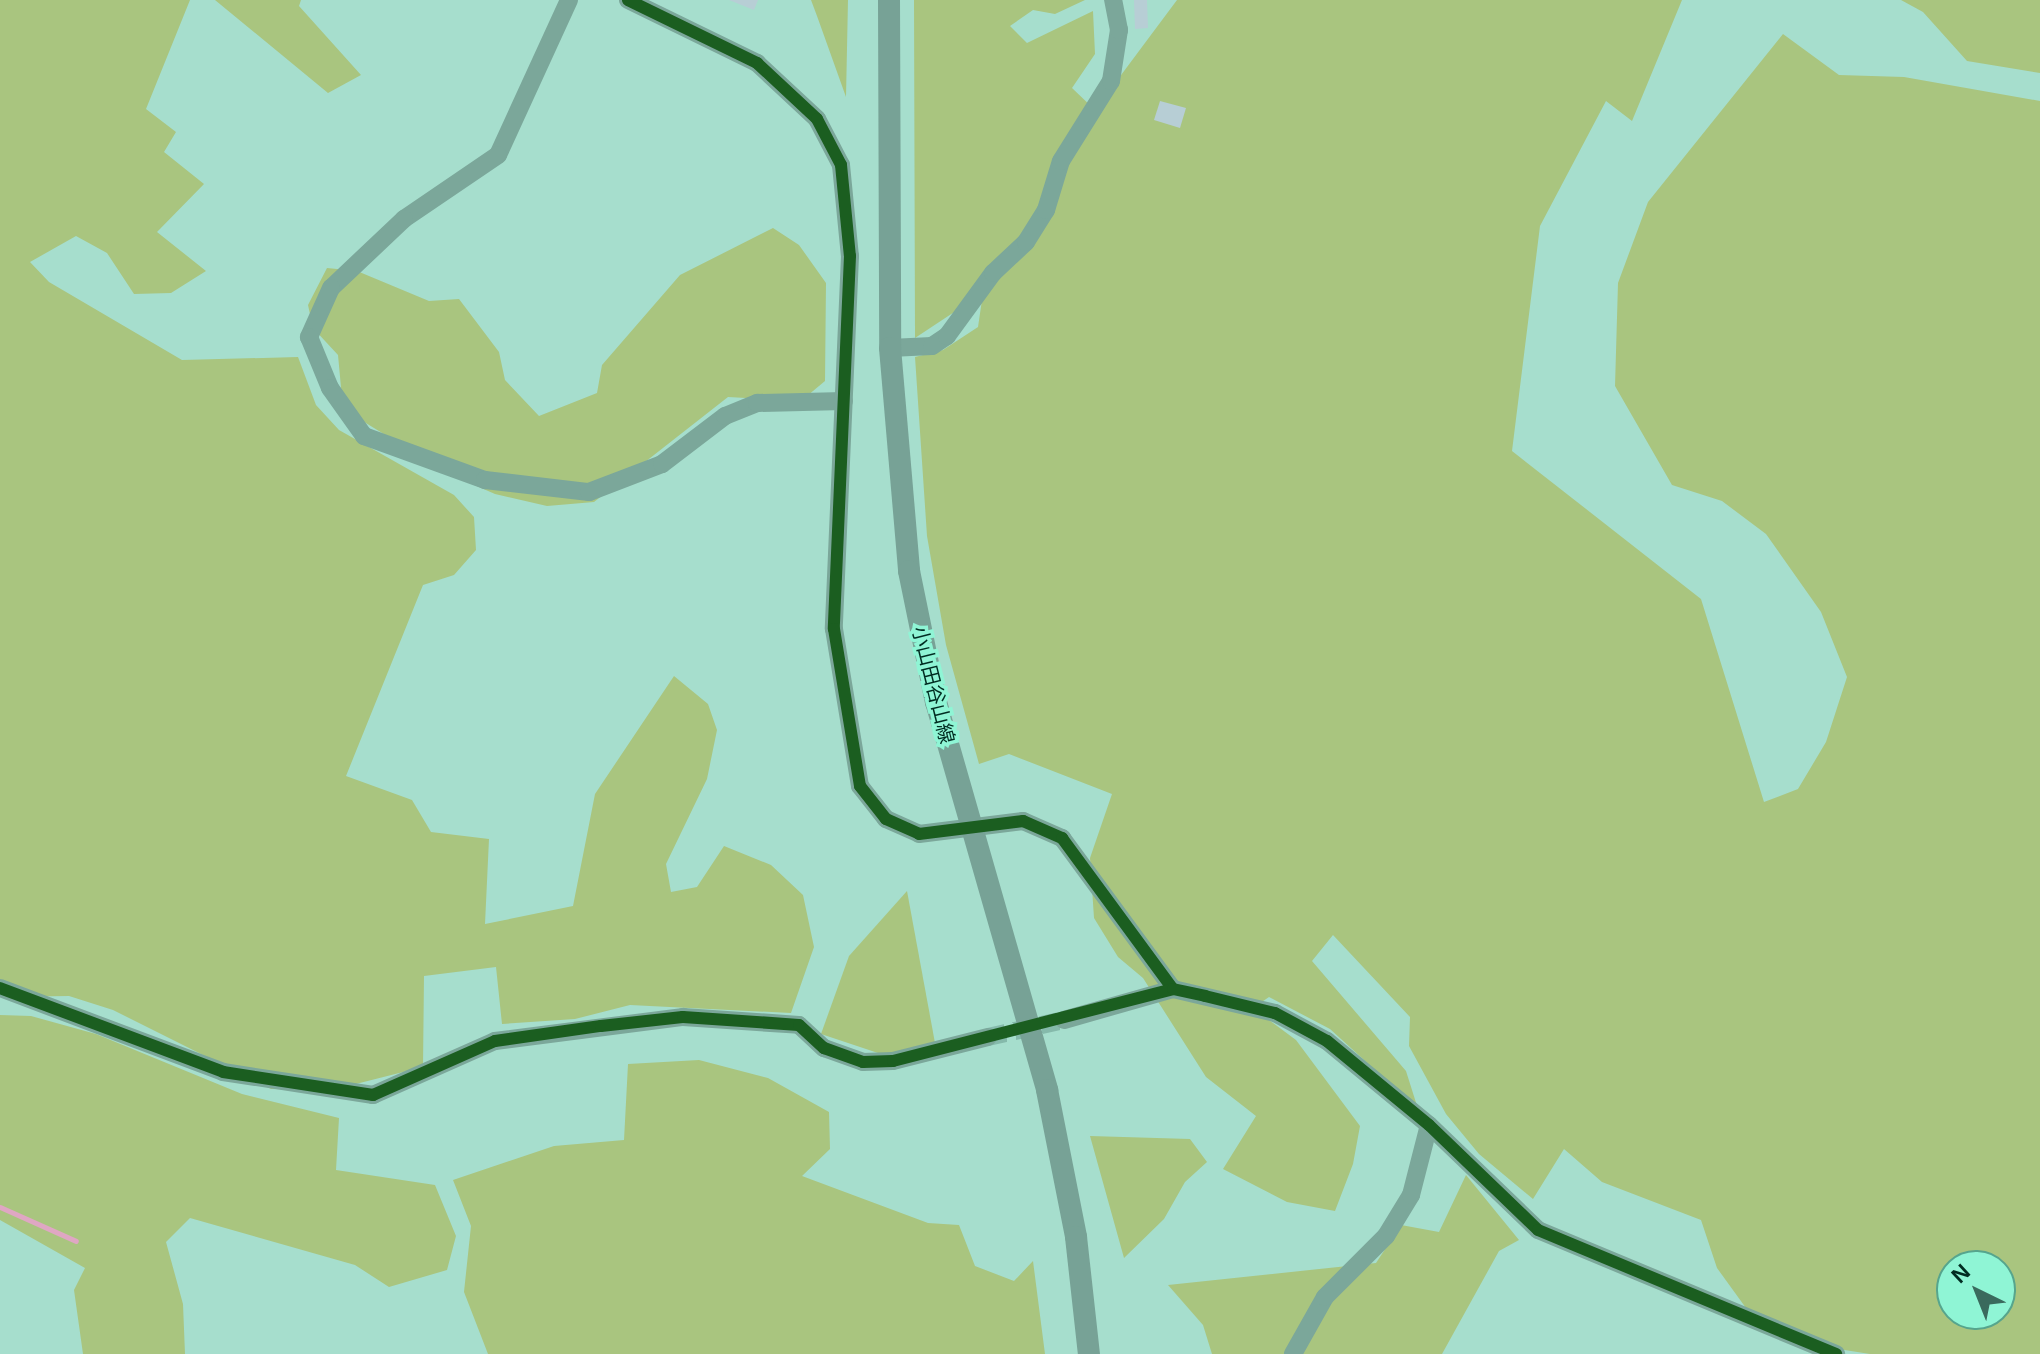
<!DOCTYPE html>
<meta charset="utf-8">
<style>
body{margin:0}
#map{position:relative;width:2040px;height:1354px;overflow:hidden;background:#a6decd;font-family:Helvetica,"Noto Sans JP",sans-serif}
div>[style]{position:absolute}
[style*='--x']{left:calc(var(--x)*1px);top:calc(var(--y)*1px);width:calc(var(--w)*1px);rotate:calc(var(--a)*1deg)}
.forest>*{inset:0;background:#a9c57f}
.stream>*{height:5px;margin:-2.5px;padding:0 2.5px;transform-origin:2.5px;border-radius:2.5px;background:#dfa7c3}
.building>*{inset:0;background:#b7ced5}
.minor-tunnel>*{height:18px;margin-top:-9px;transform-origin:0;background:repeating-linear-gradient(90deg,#85baab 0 18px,transparent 0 27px)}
.minor>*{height:18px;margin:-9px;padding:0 9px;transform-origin:9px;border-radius:9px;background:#7ba79a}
.major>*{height:22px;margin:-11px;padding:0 11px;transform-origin:11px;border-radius:11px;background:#77a296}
.cycleway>*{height:12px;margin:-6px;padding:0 6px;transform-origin:6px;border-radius:6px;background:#1b5e20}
span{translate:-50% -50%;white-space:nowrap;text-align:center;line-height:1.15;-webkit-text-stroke:7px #8ff5d5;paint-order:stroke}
.street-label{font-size:20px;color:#002c21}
.north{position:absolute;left:1936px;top:1250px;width:80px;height:80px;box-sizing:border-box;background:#8ff5d5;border:2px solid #56a58d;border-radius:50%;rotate:317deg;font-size:22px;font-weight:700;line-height:32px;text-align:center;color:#002c21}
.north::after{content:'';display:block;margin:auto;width:28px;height:36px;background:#3a6a5d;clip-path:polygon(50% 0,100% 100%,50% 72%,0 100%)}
</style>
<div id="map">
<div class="forest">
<i style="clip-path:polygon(0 0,190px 0,146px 109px,176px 132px,164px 152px,204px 184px,157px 232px,206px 271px,171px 293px,134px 294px,107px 253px,76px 236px,30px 262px,49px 282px,182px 360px,298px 357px,316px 405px,339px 430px,454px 495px,474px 517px,476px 550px,454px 575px,423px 585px,346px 776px,412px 800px,431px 832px,489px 839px,485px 924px,573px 906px,595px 794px,674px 676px,708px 704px,717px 730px,707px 779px,666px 864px,671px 892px,697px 887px,724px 846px,771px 865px,803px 895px,814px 947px,791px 1013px,630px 1005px,575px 1019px,502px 1024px,496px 967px,424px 976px,423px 1067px,332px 1090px,271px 1089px,113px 1010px,69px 996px,0 997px)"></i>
<i style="clip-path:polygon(215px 0,301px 0,299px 6px,361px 75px,328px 93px)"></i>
<i style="clip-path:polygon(811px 0,848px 0,846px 97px,817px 16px)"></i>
<i style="clip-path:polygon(evenodd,914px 0,1085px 0,1055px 14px,1033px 10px,1010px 26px,1027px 43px,1093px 11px,1095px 54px,1072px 88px,1095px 110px,1177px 0,1682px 0,1632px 121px,1606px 101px,1540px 226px,1512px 451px,1701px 599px,1764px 802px,1798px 789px,1826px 742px,1847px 677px,1821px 612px,1766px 534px,1722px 501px,1672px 485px,1615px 386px,1618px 283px,1648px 202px,1783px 34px,1839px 75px,1904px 77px,2040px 101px,2040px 1354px,1870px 1354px,1813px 1345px,1759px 1326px,1717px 1268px,1701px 1220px,1602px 1182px,1564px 1149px,1533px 1199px,1479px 1154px,1446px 1114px,1409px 1046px,1410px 1017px,1333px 935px,1312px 961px,1406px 1071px,1418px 1109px,1330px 1029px,1269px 997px,1253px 1008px,1296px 1040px,1360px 1126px,1353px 1164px,1335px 1211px,1287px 1202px,1223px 1169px,1256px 1116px,1206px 1077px,1143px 978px,1118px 957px,1094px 918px,1090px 858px,1112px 794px,1009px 754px,979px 764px,946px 645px,927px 536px,915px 357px,943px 350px,978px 327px,983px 293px,915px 338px,914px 0,1952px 1266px,2000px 1266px,2000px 1314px,1952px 1314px,1952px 1266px)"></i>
<i style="clip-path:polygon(1901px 0,2040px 0,2040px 73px,1967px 61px,1923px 12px)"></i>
<i style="clip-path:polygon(773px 228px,799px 245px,826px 283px,825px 381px,801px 401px,728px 397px,594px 502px,547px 506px,495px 494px,449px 474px,343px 409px,338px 355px,313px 328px,308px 305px,327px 268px,357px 271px,429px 301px,459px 299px,499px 352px,505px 380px,539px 416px,597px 393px,602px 365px,680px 275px)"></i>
<i style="clip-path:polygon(907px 891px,935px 1043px,884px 1055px,821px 1034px,849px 956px)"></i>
<i style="clip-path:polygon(0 1015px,31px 1016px,96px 1034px,242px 1094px,339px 1118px,336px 1170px,435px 1185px,456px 1236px,447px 1270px,389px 1287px,355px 1265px,190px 1218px,166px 1242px,183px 1304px,185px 1354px,83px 1354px,74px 1290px,85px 1268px,0 1220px)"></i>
<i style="clip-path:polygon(699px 1060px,768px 1078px,829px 1112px,830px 1149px,802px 1176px,928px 1223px,959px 1225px,975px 1266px,1014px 1281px,1033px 1261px,1045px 1354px,488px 1354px,464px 1292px,471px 1226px,453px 1180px,554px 1146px,624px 1140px,628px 1064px)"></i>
<i style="clip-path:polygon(1090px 1136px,1190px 1139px,1207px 1162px,1185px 1182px,1164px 1219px,1124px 1258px)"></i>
<i style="clip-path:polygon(1466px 1175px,1519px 1240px,1499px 1251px,1442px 1354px,1212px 1354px,1203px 1325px,1168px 1285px,1376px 1263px,1401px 1225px,1439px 1232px)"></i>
</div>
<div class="stream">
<i style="--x:0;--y:1207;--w:83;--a:24.1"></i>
</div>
<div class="building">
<i style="clip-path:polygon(729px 0,758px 0,754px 10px)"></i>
<i style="clip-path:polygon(1134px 0,1147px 0,1148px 28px,1135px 29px)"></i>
<i style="clip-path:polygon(1160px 101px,1186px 108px,1180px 128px,1154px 120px)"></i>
</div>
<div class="minor-tunnel">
<i style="--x:988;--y:1037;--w:78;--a:-12.6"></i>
</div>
<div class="minor">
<i style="--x:569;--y:0;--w:170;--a:114.6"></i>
<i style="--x:498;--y:155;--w:114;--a:145.8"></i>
<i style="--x:404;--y:219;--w:100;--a:136.6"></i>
<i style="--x:331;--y:288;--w:54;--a:114.2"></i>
<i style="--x:309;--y:337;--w:55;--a:67.6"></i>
<i style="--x:330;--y:388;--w:59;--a:54.7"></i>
<i style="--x:364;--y:436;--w:129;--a:20"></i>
<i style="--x:485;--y:480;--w:105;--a:6.6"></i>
<i style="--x:589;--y:492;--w:78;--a:-21"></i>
<i style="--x:662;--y:464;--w:79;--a:-37.3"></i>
<i style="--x:725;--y:416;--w:35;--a:-22"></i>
<i style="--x:757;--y:403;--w:87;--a:-1.3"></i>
<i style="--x:628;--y:0;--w:144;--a:26"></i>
<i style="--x:757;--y:63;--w:82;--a:43"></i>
<i style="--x:817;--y:119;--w:52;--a:62.4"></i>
<i style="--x:841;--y:165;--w:91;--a:84.4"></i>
<i style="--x:850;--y:256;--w:373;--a:92.5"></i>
<i style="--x:834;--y:629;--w:159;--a:80.6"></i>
<i style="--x:860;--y:786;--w:42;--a:51.8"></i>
<i style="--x:886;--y:819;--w:36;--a:24"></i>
<i style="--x:919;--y:834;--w:105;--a:-7.1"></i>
<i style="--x:1023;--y:821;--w:43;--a:23.6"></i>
<i style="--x:1062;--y:838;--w:187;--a:53.7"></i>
<i style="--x:890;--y:348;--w:42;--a:-2.7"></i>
<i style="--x:932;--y:346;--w:18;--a:-34"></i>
<i style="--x:947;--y:336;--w:78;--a:-53.9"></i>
<i style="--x:993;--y:273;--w:45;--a:-43.2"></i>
<i style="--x:1026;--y:242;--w:38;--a:-58"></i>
<i style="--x:1046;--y:210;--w:51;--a:-73"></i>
<i style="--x:1061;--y:161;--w:94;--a:-58"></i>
<i style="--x:1111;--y:81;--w:52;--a:-81.1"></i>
<i style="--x:1119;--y:30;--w:31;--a:-101"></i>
<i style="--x:0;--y:988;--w:238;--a:20.6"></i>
<i style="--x:223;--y:1072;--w:152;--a:8.7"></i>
<i style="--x:373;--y:1095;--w:133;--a:-23.9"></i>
<i style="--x:495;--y:1041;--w:190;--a:-7.3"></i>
<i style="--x:683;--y:1017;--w:116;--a:3.9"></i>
<i style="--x:799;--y:1025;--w:34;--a:43"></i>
<i style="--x:824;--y:1048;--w:41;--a:19.7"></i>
<i style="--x:863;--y:1062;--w:30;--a:-2"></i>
<i style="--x:893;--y:1061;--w:98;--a:-14.2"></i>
<i style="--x:1064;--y:1020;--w:113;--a:-15.9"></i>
<i style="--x:1173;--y:989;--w:105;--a:13.2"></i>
<i style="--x:1275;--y:1013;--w:59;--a:28.3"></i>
<i style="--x:1327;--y:1041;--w:132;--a:39.5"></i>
<i style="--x:1429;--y:1125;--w:151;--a:43.9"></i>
<i style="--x:1538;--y:1230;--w:323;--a:22.6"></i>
<i style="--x:1293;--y:1354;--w:65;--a:-60.7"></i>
<i style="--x:1325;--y:1297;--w:86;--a:-45"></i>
<i style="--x:1386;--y:1236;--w:48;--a:-58.6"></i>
<i style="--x:1411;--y:1195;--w:72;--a:-75.6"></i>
</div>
<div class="major">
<i style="--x:889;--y:0;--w:348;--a:89.8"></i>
<i style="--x:890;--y:348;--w:224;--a:85.1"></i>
<i style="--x:909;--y:571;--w:134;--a:78.4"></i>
<i style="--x:936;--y:702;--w:404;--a:74"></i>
<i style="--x:1047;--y:1090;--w:150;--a:78.8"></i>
<i style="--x:1076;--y:1237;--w:118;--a:83.7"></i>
</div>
<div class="cycleway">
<i style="--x:628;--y:0;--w:144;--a:26"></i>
<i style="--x:757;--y:63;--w:82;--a:43"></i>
<i style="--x:817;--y:119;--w:52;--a:62.4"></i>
<i style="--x:841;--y:165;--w:91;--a:84.4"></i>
<i style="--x:850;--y:256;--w:373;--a:92.5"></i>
<i style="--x:834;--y:629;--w:159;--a:80.6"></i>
<i style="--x:860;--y:786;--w:42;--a:51.8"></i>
<i style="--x:886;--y:819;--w:36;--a:24"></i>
<i style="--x:919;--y:834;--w:105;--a:-7.1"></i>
<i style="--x:1023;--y:821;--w:43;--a:23.6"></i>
<i style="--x:1062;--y:838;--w:187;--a:53.7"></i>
<i style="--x:0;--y:988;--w:238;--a:20.6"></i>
<i style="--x:223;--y:1072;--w:152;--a:8.7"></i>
<i style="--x:373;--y:1095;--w:133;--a:-23.9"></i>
<i style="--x:495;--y:1041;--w:107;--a:-8.1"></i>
<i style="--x:601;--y:1026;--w:82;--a:-6.3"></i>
<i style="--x:683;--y:1017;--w:116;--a:3.9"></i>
<i style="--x:799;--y:1025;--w:34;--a:43"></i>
<i style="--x:824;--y:1048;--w:41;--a:19.7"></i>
<i style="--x:863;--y:1062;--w:30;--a:-2"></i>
<i style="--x:893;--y:1061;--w:289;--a:-14.4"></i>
<i style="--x:1173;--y:989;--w:33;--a:12"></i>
<i style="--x:1205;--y:996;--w:72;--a:13.7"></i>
<i style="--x:1275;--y:1013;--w:59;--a:28.3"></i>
<i style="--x:1327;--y:1041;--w:132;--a:39.5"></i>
<i style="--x:1429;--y:1125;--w:151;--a:43.9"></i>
<i style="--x:1538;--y:1230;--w:323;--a:22.6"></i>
</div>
<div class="street-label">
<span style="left:933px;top:685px;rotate:76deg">小山田谷山線</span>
</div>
<div class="north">N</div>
</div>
